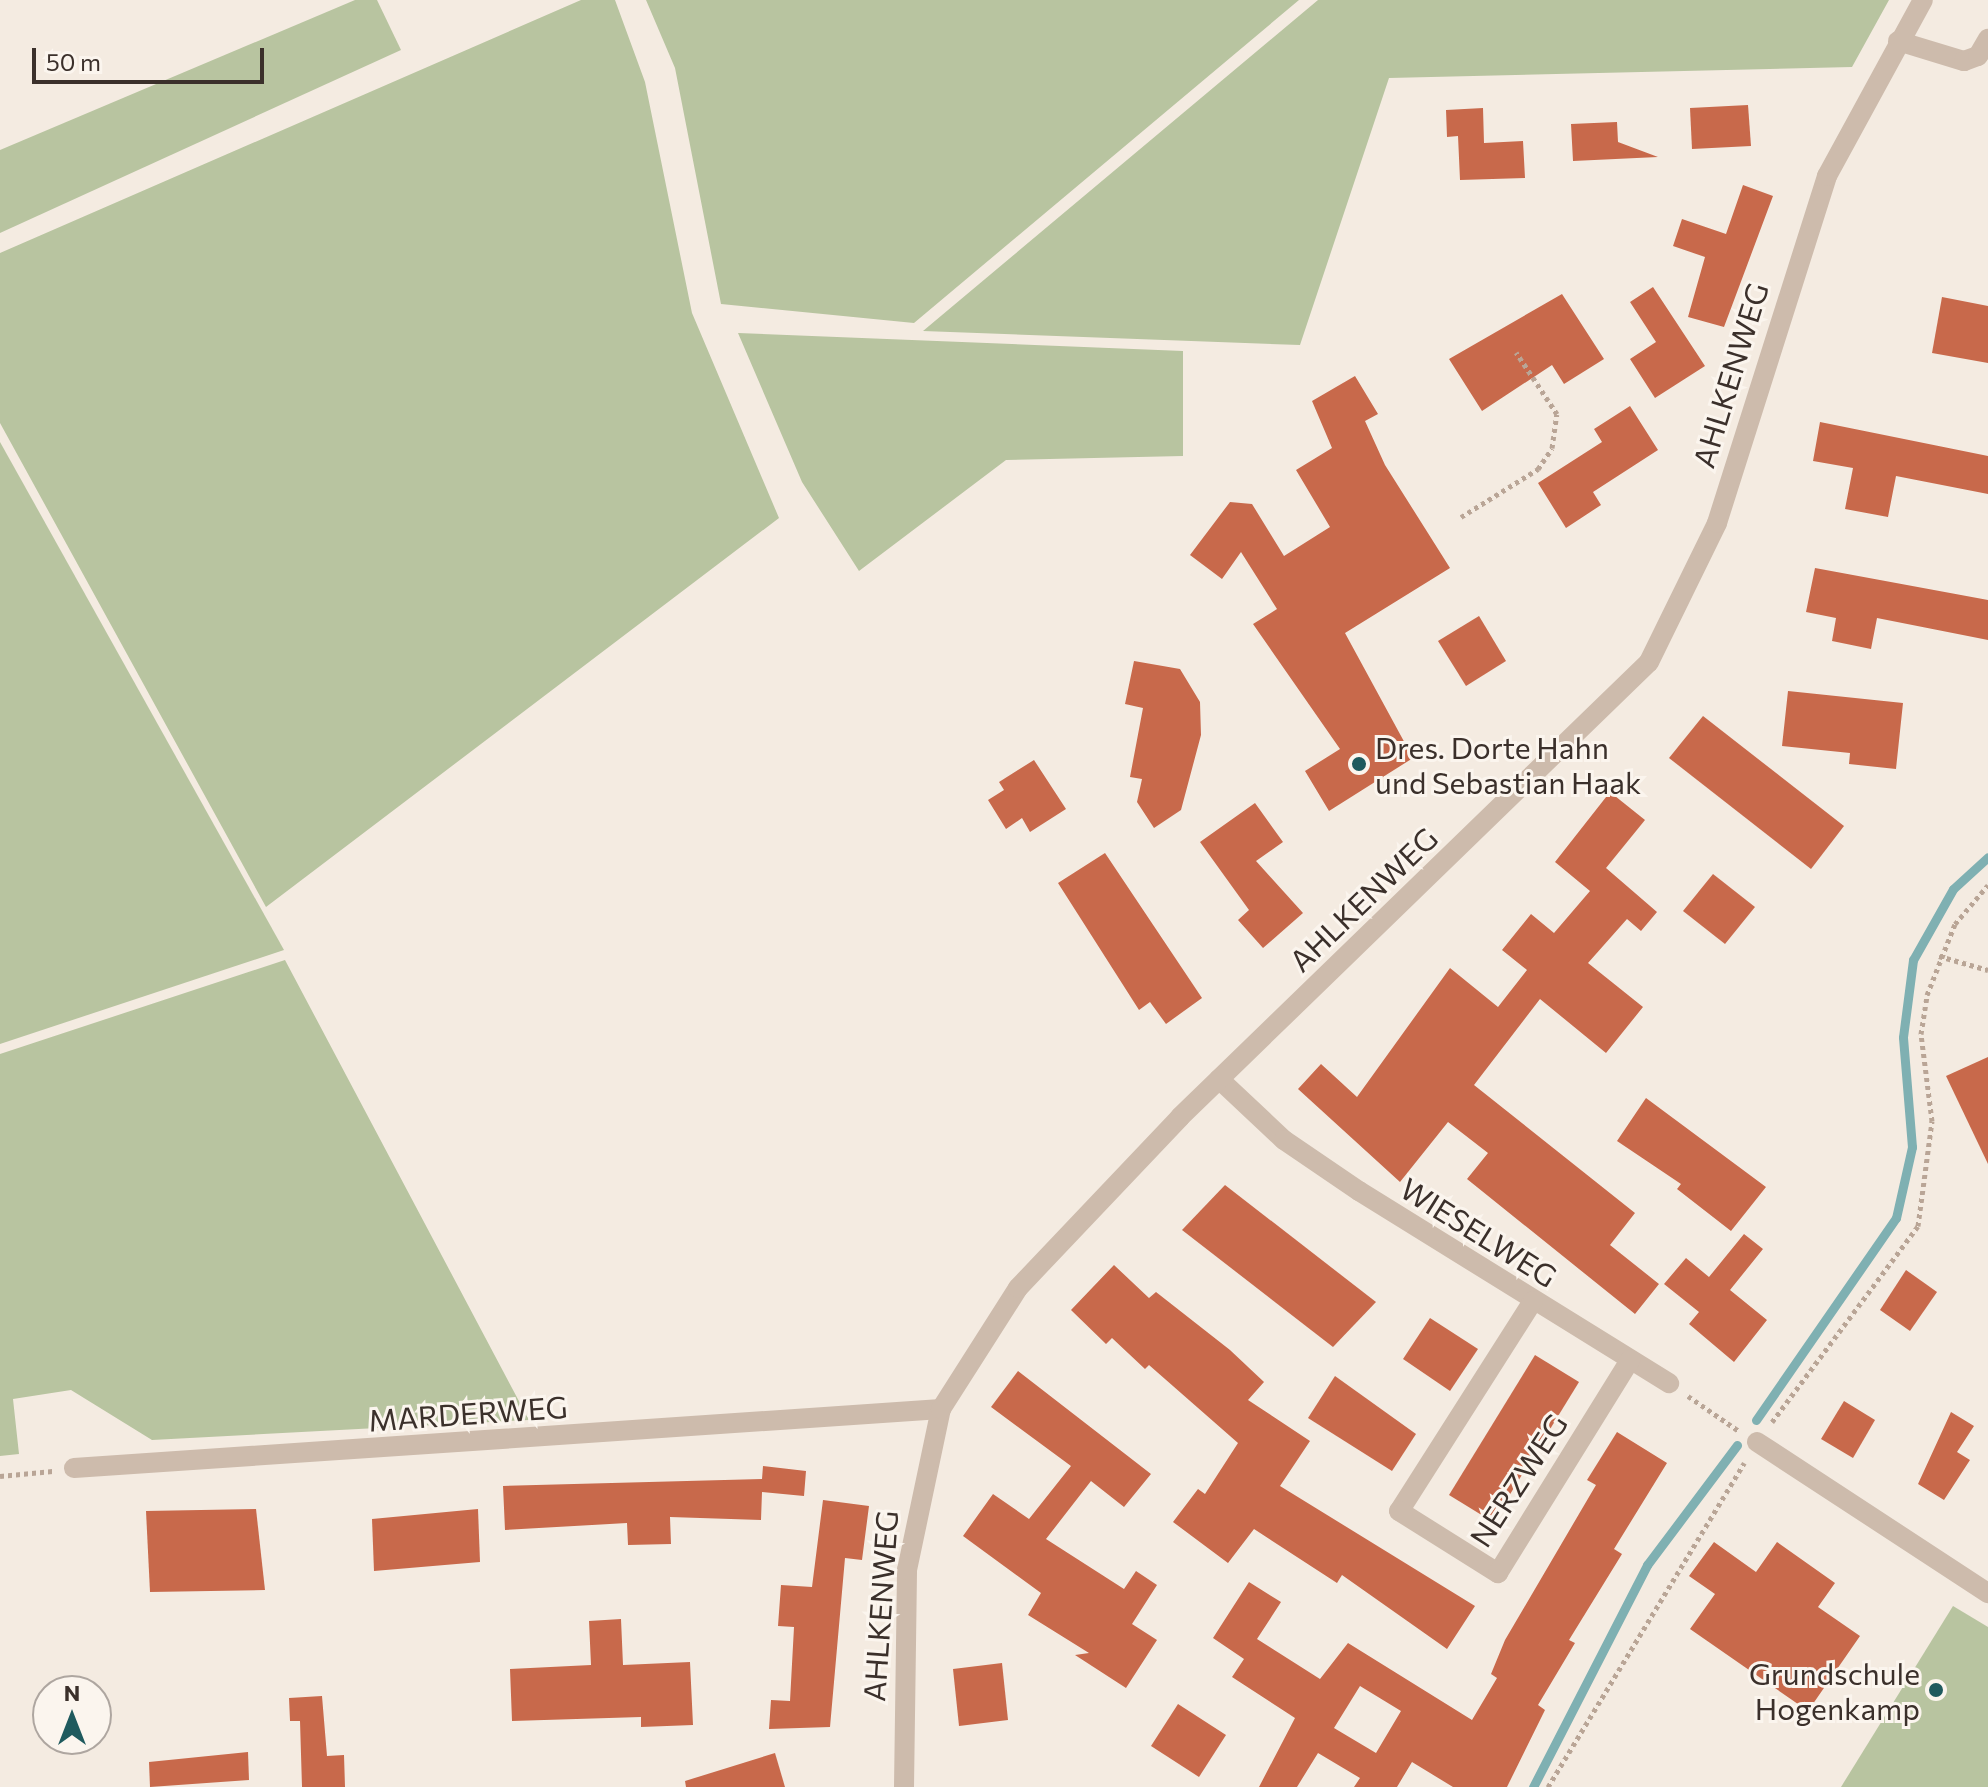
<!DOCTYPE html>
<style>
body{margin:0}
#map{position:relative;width:1988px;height:1787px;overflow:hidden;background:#f4ebe1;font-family:Commissioner,sans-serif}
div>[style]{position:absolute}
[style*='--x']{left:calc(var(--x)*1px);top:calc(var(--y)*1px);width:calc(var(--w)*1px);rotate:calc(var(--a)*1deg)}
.green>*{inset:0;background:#b8c4a0}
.stream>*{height:9px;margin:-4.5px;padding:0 4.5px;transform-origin:4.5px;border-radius:4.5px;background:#7fb0b2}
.building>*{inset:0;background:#c8694b}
.path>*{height:5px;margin-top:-2.5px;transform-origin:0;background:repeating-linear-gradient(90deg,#b9a596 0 4px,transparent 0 8px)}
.minor>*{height:20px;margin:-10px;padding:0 10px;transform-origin:10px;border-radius:10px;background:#cdbbac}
.dots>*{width:22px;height:22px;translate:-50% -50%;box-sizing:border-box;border:4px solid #fbf5ee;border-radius:50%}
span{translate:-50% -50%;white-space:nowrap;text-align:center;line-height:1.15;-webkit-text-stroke:6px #fbf5ee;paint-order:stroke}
.street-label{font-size:30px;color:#3b302b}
.poi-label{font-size:30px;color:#3b302b}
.left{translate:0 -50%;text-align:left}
.right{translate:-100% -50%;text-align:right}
.north{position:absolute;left:32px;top:1675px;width:80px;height:80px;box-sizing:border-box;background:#fbf5ee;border:2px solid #aea6a0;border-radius:50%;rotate:0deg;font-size:22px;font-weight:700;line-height:32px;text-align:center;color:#3b302b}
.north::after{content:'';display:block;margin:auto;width:28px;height:36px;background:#1f5a5e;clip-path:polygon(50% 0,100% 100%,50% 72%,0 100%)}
.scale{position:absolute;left:32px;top:48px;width:232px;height:36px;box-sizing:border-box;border:4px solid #3b302b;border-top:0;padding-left:10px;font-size:24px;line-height:28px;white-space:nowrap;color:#3b302b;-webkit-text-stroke:6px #fbf5ee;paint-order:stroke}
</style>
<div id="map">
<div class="green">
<i style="clip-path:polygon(355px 0,377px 0,401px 50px,0 233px,0 150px)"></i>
<i style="clip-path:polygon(581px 0,615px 0,645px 82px,692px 313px,779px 518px,266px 907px,0 423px,0 253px)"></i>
<i style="clip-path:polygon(646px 0,1299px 0,914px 323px,721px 304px,675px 68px)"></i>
<i style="clip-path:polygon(1318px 0,1889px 0,1852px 67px,1389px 78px,1300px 345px,923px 331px)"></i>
<i style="clip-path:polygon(738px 333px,1183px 351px,1183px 456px,1006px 460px,859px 571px,802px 482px)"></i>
<i style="clip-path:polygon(0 442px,284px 950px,0 1044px)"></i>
<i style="clip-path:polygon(285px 960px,529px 1420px,152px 1440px,71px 1390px,13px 1399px,19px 1454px,0 1456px,0 1054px)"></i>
<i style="clip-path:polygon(1953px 1606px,1988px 1627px,1988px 1787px,1841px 1787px)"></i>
</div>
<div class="stream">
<i style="--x:1756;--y:1420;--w:246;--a:-55.3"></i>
<i style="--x:1896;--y:1218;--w:73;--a:-77.3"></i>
<i style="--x:1912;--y:1147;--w:110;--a:-94.7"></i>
<i style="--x:1903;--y:1037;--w:78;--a:-82.6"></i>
<i style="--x:1913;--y:960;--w:81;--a:-60.6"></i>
<i style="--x:1953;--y:889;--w:47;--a:-42.4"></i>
<i style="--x:1533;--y:1787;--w:250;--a:-62.8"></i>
<i style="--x:1647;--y:1565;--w:150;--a:-53.1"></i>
</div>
<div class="building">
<i style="clip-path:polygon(1748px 105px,1751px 146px,1692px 149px,1690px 108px)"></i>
<i style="clip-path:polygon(1483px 108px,1484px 143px,1523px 141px,1525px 178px,1460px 180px,1458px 136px,1447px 137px,1446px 110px)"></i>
<i style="clip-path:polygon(1617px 122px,1618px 142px,1658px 157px,1573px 161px,1571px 124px)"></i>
<i style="clip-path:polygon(1743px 185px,1773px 196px,1724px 327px,1688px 317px,1705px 257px,1673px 246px,1682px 219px,1726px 234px)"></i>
<i style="clip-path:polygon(1653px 287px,1705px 366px,1655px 398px,1630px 359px,1656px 342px,1630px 302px)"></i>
<i style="clip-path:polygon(1562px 294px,1604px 359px,1564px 384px,1552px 365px,1482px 411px,1449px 359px)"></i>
<i style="clip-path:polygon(1942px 297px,1988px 306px,1988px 363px,1932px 353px)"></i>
<i style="clip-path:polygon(1355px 376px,1378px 414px,1365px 421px,1385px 465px,1450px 568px,1345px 633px,1413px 758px,1329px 811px,1305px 771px,1340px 749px,1253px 624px,1277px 609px,1241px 552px,1222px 579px,1190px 555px,1230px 502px,1252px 504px,1284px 556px,1330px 527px,1296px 470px,1332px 448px,1312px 401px)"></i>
<i style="clip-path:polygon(1630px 406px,1658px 450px,1593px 492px,1601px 505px,1566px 528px,1538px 483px,1602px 442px,1594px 429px)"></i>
<i style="clip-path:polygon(1820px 422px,1988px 456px,1988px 494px,1896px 476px,1888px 517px,1845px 509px,1853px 468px,1813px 461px)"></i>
<i style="clip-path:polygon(1815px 568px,1988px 600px,1988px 640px,1877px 618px,1871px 649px,1832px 641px,1836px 618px,1806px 612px)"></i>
<i style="clip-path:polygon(1479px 616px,1506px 661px,1466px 686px,1438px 641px)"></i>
<i style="clip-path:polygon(1134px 661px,1180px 669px,1200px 702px,1201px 735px,1181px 810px,1154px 828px,1137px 802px,1142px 779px,1130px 777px,1143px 708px,1125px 704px)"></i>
<i style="clip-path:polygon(1788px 691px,1903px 703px,1896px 769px,1849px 764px,1850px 753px,1782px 746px)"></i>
<i style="clip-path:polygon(1703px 716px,1844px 826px,1811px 869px,1669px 758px)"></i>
<i style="clip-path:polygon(1034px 760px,1066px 809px,1030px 832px,1022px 818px,1006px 829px,988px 800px,1004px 790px,999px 782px)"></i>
<i style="clip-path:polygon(1610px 792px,1645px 820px,1606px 868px,1657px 912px,1641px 931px,1627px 919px,1588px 963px,1643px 1007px,1606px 1053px,1540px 999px,1474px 1085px,1635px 1213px,1610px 1245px,1659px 1284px,1635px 1314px,1467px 1179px,1488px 1153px,1448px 1122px,1400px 1182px,1298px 1089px,1321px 1064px,1357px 1097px,1450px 968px,1498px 1007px,1527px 970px,1502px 950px,1531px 914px,1554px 933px,1590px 891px,1555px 862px)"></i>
<i style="clip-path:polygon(1255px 803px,1283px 842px,1256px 861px,1303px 913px,1263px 948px,1238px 920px,1249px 910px,1200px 842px)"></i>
<i style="clip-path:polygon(1105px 853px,1202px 998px,1166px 1024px,1150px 1002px,1139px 1010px,1058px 883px)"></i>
<i style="clip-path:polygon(1713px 874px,1755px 907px,1725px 944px,1683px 911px)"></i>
<i style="clip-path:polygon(1988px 1057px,1988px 1164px,1946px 1076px)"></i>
<i style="clip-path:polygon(1646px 1098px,1766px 1187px,1731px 1231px,1677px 1189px,1681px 1184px,1617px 1141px)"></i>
<i style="clip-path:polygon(1225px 1185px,1376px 1302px,1333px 1347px,1182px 1230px)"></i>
<i style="clip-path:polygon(1744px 1234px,1763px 1249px,1730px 1290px,1767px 1320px,1734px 1362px,1689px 1324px,1699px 1312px,1664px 1284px,1686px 1258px,1709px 1277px)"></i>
<i style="clip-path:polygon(1114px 1265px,1149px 1298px,1156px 1292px,1230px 1350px,1264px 1382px,1248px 1400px,1310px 1441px,1280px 1486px,1475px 1606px,1447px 1649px,1342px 1575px,1337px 1583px,1254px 1529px,1228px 1563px,1173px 1522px,1198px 1489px,1205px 1494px,1238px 1443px,1149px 1365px,1145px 1369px,1112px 1338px,1106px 1344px,1071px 1310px)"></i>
<i style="clip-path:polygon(1906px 1270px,1937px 1292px,1910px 1331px,1880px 1310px)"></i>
<i style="clip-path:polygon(1430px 1318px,1478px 1349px,1450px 1391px,1403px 1359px)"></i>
<i style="clip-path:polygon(1535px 1355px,1579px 1382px,1493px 1522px,1449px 1495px)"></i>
<i style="clip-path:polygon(1018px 1371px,1151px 1474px,1124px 1507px,1091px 1481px,1046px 1539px,1124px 1589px,1136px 1571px,1157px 1585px,1132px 1624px,1157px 1640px,1126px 1688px,1075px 1655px,1089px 1653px,1028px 1615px,1041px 1593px,963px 1536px,993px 1494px,1029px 1519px,1071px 1466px,991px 1407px)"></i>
<i style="clip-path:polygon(1335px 1376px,1416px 1434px,1392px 1471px,1308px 1418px)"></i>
<i style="clip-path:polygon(1844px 1401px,1875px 1420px,1853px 1458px,1821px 1439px)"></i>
<i style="clip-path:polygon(1951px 1412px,1974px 1426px,1957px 1452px,1970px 1460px,1944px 1500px,1918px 1484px)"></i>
<i style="clip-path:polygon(evenodd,1617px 1432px,1667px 1463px,1614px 1549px,1622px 1554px,1569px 1640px,1575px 1643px,1538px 1705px,1545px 1710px,1507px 1787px,1453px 1787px,1412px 1762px,1397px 1787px,1354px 1787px,1360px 1778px,1318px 1753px,1297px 1787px,1259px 1787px,1295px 1718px,1232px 1677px,1244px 1659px,1213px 1638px,1249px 1582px,1281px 1602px,1257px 1639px,1320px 1679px,1348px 1643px,1472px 1720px,1497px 1678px,1491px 1674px,1505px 1640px,1596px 1485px,1587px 1480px,1617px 1432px,1360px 1686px,1401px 1711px,1376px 1753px,1334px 1728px,1360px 1686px)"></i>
<i style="clip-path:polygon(763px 1466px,806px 1471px,804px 1496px,762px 1492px,761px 1520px,670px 1517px,671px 1544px,628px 1545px,627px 1523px,505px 1530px,503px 1486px,762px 1479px)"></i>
<i style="clip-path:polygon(823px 1500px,869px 1506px,862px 1560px,845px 1558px,830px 1727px,769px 1729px,771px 1700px,790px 1701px,794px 1627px,778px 1626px,781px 1585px,812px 1587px)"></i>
<i style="clip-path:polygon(256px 1509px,265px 1590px,150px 1592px,146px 1511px)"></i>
<i style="clip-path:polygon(478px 1509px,480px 1562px,374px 1571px,372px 1519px)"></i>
<i style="clip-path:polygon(1714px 1542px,1756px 1572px,1777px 1542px,1835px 1583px,1818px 1607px,1860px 1636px,1808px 1711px,1690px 1629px,1715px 1594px,1689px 1576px)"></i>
<i style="clip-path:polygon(621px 1619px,623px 1665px,690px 1662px,693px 1725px,641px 1727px,641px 1717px,512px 1721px,510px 1669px,591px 1665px,589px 1621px)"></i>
<i style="clip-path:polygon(1002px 1663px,1008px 1720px,959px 1726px,953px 1669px)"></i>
<i style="clip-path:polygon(322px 1696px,327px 1756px,344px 1755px,345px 1787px,302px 1787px,300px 1721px,290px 1721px,289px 1698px)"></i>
<i style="clip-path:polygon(1178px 1704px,1226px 1735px,1199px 1777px,1151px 1746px)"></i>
<i style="clip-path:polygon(248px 1752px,249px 1780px,150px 1787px,149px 1762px)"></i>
<i style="clip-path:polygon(775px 1753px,785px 1787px,686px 1787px,685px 1781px)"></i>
</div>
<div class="path">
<i style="--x:1461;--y:517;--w:91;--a:-31.9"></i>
<i style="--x:1538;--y:469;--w:25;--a:-56"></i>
<i style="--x:1552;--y:448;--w:34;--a:-82"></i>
<i style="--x:1557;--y:414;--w:74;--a:-123.5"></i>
<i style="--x:1939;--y:956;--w:51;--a:15.9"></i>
<i style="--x:1688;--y:1396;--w:62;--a:34.5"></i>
<i style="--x:1772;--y:1422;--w:244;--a:-53.3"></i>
<i style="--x:1918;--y:1226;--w:106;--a:-82.4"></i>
<i style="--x:1932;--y:1121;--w:88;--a:-97.2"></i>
<i style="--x:1921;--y:1034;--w:39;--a:-81"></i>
<i style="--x:1927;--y:995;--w:76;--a:-68.5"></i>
<i style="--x:1955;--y:924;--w:51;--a:-49.8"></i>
<i style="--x:0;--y:1476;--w:53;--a:-5.4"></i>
<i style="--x:1548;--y:1787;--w:379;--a:-58.8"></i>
</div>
<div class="minor">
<i style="--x:1898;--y:41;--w:69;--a:16.9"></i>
<i style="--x:1964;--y:61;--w:15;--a:-20"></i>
<i style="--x:1978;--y:56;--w:20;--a:-60"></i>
<i style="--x:1219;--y:1079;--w:89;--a:43.2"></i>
<i style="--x:1284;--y:1140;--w:91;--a:34.2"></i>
<i style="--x:1359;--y:1191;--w:365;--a:31.8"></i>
<i style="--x:1533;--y:1301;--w:249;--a:122.5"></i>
<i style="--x:1399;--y:1511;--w:117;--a:32.1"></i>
<i style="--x:1498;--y:1573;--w:251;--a:-58.2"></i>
<i style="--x:1757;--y:1442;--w:276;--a:33.2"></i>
<i style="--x:74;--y:1468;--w:869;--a:-3.89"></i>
<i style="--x:904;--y:1787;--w:217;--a:-89.2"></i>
<i style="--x:907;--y:1570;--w:165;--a:-78.1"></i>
<i style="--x:941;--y:1409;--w:143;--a:-57.5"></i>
<i style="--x:1018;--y:1288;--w:236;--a:-46.5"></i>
<i style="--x:1180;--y:1117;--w:653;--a:-44.13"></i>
<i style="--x:1649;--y:662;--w:155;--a:-63.9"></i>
<i style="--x:1717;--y:523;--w:364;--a:-72.4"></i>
<i style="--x:1827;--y:176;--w:200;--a:-61.4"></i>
</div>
<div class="dots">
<i style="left:1359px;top:764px;background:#1f5a5e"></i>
<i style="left:1936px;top:1690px;background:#1f5a5e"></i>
</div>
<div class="street-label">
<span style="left:1730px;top:375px;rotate:-73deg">AHLKENWEG</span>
<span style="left:1363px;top:899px;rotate:-44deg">AHLKENWEG</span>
<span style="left:1479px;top:1232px;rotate:32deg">WIESELWEG</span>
<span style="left:468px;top:1413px;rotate:-4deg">MARDERWEG</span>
<span style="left:1518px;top:1480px;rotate:-57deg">NERZWEG</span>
<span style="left:880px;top:1606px;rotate:-86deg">AHLKENWEG</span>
</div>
<div class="poi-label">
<span class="left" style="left:1375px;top:764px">Dres. Dorte Hahn<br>und Sebastian Haak</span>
<span class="right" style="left:1920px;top:1690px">Grundschule<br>Hogenkamp</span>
</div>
<div class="north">N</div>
<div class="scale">50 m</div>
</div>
